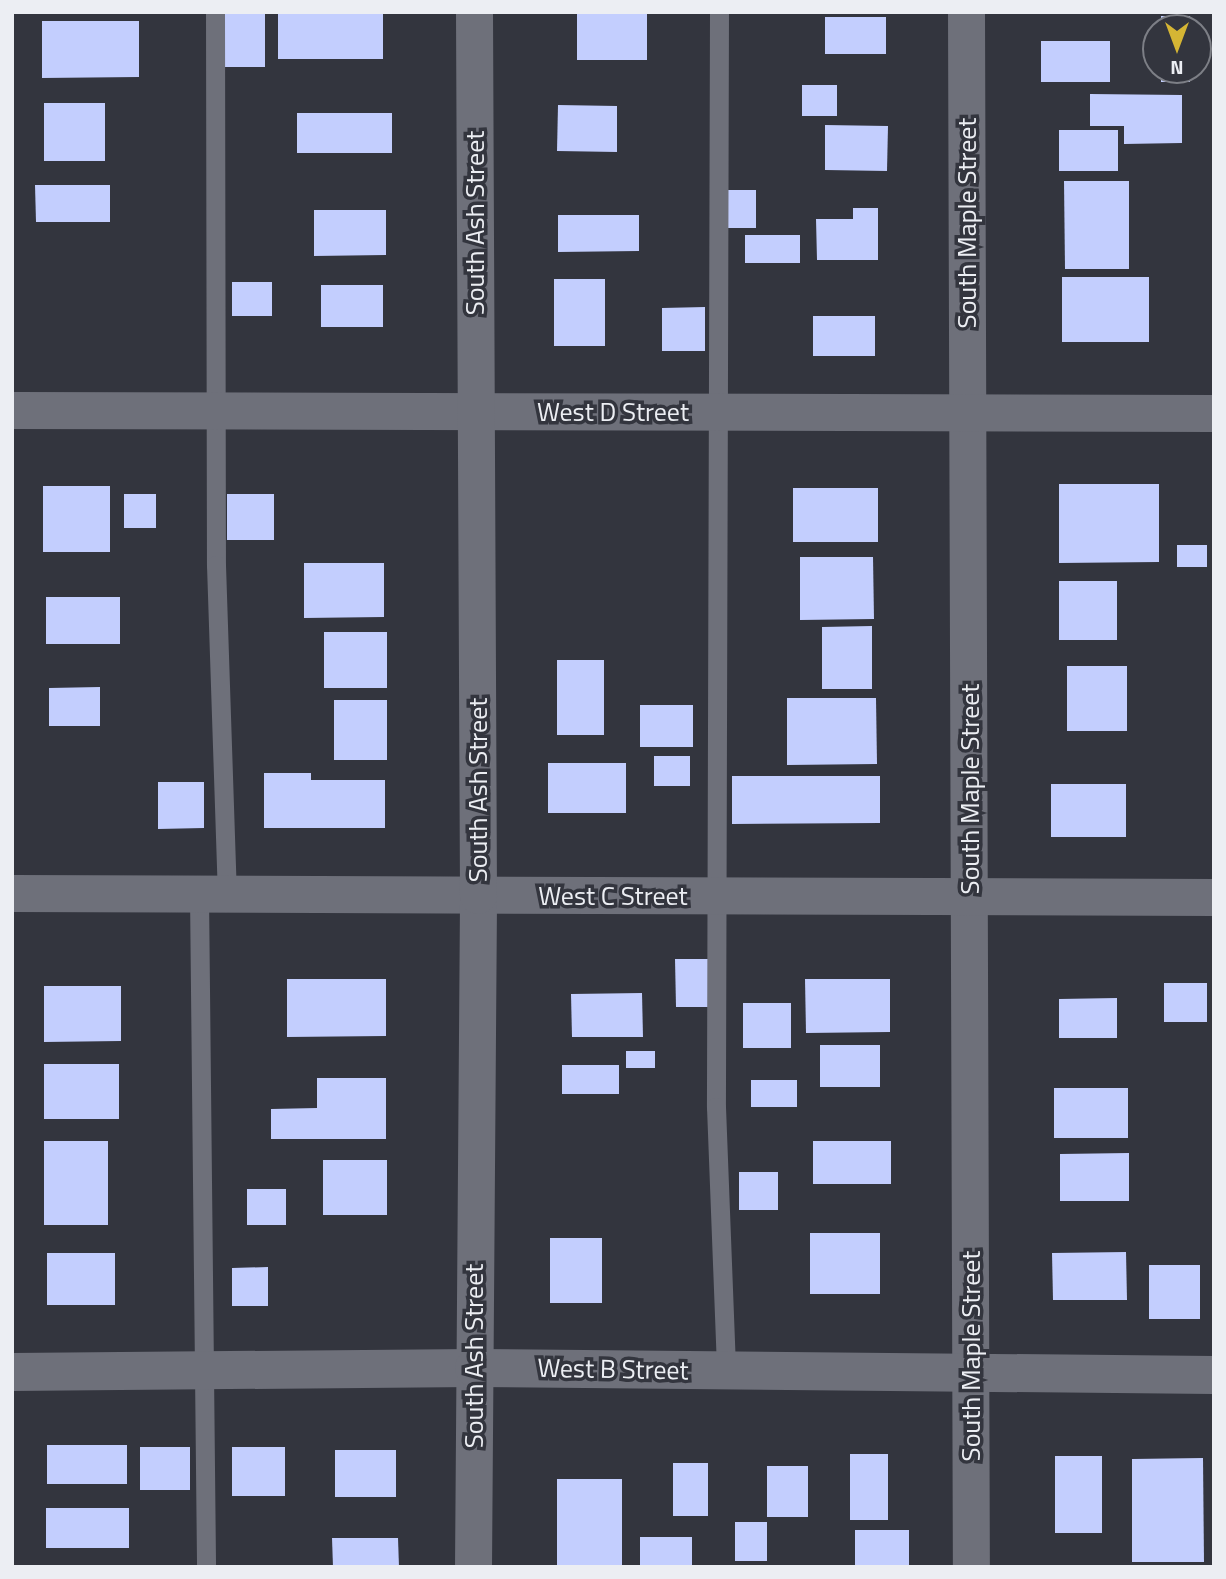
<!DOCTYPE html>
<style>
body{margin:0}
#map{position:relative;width:1226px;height:1579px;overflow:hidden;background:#33353e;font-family:"Titillium Web",sans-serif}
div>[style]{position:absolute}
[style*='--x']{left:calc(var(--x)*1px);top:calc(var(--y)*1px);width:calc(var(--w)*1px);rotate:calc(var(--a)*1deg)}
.building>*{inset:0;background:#c3cefe}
.service>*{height:19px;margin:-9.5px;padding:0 9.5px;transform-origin:9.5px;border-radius:9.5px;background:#6e707a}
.minor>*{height:37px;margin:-18.5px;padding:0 18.5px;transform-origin:18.5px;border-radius:18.5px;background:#6e707a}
.tertiary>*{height:38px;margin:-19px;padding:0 19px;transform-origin:19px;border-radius:19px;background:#6e707a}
span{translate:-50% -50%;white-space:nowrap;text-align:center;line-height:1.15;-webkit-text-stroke:7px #33353e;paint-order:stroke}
.street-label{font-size:26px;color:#eceef3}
.frame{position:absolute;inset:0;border:14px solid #eceef3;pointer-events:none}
.north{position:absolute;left:1142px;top:14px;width:70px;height:70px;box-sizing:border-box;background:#33353e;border:2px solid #7d7f86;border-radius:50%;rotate:180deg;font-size:19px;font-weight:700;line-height:28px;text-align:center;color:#eceef3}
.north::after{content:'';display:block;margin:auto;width:24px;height:32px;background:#d5b534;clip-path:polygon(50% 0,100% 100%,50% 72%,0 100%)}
</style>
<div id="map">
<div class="building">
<i style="clip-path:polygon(223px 12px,265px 12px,265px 67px,223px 67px)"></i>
<i style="clip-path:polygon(278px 12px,383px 12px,383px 59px,278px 59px)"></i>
<i style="clip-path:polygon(577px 12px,647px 12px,647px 60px,577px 60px)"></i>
<i style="clip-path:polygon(1161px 16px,1190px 16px,1190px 28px,1161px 28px)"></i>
<i style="clip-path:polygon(825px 17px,886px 17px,886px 54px,825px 54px)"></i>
<i style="clip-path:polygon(42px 21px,139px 21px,139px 77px,42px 78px)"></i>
<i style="clip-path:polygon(1041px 41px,1110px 41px,1110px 82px,1041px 82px)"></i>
<i style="clip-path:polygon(1161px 70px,1190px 70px,1190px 82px,1161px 82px)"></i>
<i style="clip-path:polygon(802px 85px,837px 85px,837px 116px,802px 116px)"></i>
<i style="clip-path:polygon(1090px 94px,1182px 95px,1182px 143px,1124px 144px,1124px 126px,1090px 126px)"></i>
<i style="clip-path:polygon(44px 103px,105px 103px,105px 161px,44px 161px)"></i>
<i style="clip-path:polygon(558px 105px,617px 106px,617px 152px,557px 151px)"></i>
<i style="clip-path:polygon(297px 113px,392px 113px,392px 153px,297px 153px)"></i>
<i style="clip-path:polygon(825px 125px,888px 126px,887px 171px,825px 170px)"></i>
<i style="clip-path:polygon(1059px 130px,1118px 130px,1118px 171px,1059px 171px)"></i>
<i style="clip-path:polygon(1064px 181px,1129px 181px,1129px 269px,1065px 269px)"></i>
<i style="clip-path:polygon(35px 185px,110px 185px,110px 222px,36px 222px)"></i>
<i style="clip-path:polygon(727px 190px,756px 190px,756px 228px,727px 228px)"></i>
<i style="clip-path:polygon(853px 208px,878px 208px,878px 260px,817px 260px,816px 219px,853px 219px)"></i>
<i style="clip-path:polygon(314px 210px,386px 210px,386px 255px,314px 256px)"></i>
<i style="clip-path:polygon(558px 215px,639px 215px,639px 251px,558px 252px)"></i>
<i style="clip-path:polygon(745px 235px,800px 235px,800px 263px,745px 263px)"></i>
<i style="clip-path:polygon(1062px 277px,1149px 277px,1149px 342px,1062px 342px)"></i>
<i style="clip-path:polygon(554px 279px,605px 279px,605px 346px,554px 346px)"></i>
<i style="clip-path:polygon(232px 282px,272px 282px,272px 316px,232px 316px)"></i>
<i style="clip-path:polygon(321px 285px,383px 285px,383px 327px,321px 327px)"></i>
<i style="clip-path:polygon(705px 307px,705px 351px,662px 351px,662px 308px)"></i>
<i style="clip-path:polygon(813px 316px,875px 316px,875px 356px,813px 356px)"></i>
<i style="clip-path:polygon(1059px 484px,1159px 484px,1159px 562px,1059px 563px)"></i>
<i style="clip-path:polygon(43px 486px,110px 486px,110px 552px,43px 552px)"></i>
<i style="clip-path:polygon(793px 488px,878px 488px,878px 542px,793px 542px)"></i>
<i style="clip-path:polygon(124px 494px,156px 494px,156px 528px,124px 528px)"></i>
<i style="clip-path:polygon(227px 494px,274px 494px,274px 540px,227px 540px)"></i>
<i style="clip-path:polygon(1177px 545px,1207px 545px,1207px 567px,1177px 567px)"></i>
<i style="clip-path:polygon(800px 557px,873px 557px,874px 619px,800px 620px)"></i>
<i style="clip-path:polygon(304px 563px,384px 563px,384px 617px,304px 618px)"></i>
<i style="clip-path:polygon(1059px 581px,1117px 581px,1117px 640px,1059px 640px)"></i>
<i style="clip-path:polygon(46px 597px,120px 597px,120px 644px,46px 644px)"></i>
<i style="clip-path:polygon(872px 626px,872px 689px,822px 689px,822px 627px)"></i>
<i style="clip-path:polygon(324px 632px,387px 632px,387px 688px,324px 688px)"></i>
<i style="clip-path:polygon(557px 660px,604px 660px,604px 735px,557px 735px)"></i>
<i style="clip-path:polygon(1067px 666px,1127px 666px,1127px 731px,1067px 731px)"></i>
<i style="clip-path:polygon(100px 687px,100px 726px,49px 726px,49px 688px)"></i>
<i style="clip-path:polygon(787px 698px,876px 698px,877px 764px,787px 765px)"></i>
<i style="clip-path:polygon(334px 700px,387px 700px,387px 760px,334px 760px)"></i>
<i style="clip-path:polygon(640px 705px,693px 705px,693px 747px,640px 747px)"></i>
<i style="clip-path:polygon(654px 756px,690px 756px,690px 786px,654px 786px)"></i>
<i style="clip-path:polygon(548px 763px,626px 763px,626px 813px,548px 813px)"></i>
<i style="clip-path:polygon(264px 773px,311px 773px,311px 780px,385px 780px,385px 828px,264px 828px)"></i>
<i style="clip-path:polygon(732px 776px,880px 776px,880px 823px,732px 824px)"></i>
<i style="clip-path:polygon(158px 782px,204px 782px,204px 828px,158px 829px)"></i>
<i style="clip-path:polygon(1051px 784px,1126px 784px,1126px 837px,1051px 837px)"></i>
<i style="clip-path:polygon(675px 959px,716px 959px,716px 1007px,676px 1007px)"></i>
<i style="clip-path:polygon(287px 979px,386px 979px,386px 1036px,287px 1037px)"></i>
<i style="clip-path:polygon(805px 979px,890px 979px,890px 1032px,806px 1033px)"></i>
<i style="clip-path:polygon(1164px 983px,1207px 983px,1207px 1022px,1164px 1022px)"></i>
<i style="clip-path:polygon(44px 986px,121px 986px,121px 1041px,44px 1042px)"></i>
<i style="clip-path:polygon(642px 993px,643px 1037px,572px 1037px,571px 994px)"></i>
<i style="clip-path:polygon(1117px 998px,1117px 1038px,1059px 1038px,1059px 999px)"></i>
<i style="clip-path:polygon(743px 1003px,791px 1003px,791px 1048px,743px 1048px)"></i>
<i style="clip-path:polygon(820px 1045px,880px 1045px,880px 1087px,820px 1087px)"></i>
<i style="clip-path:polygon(626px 1051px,655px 1051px,655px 1068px,626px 1068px)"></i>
<i style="clip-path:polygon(44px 1064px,119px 1064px,119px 1119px,44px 1119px)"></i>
<i style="clip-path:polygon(562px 1065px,619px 1065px,619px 1094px,562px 1094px)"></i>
<i style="clip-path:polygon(317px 1078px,386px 1078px,386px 1139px,271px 1139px,271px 1109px,317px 1108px)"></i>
<i style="clip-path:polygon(751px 1080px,797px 1080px,797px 1107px,751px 1107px)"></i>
<i style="clip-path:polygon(1054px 1088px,1128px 1088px,1128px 1138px,1054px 1138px)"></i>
<i style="clip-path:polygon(44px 1141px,108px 1141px,108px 1225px,44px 1225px)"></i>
<i style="clip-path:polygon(813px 1141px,891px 1141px,891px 1184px,813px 1184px)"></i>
<i style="clip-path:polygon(1129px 1153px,1129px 1201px,1060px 1201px,1060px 1154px)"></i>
<i style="clip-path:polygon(323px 1160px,387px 1160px,387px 1215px,323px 1215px)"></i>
<i style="clip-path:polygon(739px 1172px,778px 1172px,778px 1210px,739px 1210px)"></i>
<i style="clip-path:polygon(247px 1189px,286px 1189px,286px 1225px,247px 1225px)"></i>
<i style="clip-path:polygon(810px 1233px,880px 1233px,880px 1294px,810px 1294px)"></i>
<i style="clip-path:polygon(550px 1238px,602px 1238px,602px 1303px,550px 1303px)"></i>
<i style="clip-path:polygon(1126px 1252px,1127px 1300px,1053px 1300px,1052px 1253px)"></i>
<i style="clip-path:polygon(47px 1253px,115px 1253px,115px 1305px,47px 1305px)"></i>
<i style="clip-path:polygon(1149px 1265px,1200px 1265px,1200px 1319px,1149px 1319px)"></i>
<i style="clip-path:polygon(268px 1267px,268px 1306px,232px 1306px,232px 1268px)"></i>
<i style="clip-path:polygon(47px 1445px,127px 1445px,127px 1484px,47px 1484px)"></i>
<i style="clip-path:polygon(140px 1447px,190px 1447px,190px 1490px,140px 1490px)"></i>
<i style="clip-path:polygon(232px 1447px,285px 1447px,285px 1496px,232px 1496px)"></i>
<i style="clip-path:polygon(335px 1450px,396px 1450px,396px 1497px,335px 1497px)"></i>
<i style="clip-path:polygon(850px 1454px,888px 1454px,888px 1520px,850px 1520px)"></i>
<i style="clip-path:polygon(1055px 1456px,1102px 1456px,1102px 1533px,1055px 1533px)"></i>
<i style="clip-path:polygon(1203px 1458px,1204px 1562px,1132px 1562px,1132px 1459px)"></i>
<i style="clip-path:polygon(673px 1463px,708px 1463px,708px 1516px,673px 1516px)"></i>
<i style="clip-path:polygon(767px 1466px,808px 1466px,808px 1517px,767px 1517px)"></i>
<i style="clip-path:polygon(557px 1479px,622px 1479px,622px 1567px,557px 1567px)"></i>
<i style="clip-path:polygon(46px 1508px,129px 1508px,129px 1548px,46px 1548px)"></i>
<i style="clip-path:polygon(735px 1522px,767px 1522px,767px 1561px,735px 1561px)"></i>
<i style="clip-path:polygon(855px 1530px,909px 1530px,909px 1567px,855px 1567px)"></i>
<i style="clip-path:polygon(640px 1537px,692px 1537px,692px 1567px,640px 1567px)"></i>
<i style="clip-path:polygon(332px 1538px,398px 1538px,399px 1567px,333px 1567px)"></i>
</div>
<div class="service">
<i style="--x:215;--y:12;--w:553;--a:89.9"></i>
<i style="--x:216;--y:565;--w:329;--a:88.1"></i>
<i style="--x:719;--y:12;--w:1095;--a:90.16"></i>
<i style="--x:716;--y:1107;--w:264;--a:87.8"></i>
<i style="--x:199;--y:894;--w:673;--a:89.4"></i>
</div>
<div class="minor">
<i style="--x:966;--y:12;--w:1555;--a:89.82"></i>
<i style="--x:12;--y:410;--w:1202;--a:0.14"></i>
<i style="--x:12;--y:893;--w:1202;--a:0.19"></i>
<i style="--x:473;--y:1567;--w:672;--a:-89.57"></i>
<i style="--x:478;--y:895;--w:883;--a:-90.26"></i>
</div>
<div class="tertiary">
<i style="--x:12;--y:1372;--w:462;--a:-0.5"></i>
<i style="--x:474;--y:1368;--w:740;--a:0.54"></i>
</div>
<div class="street-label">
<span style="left:475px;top:223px;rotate:-90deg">South Ash Street</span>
<span style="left:967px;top:223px;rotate:-90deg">South Maple Street</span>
<span style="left:613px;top:412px">West D Street</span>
<span style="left:970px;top:789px;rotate:-90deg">South Maple Street</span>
<span style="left:478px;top:790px;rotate:-90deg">South Ash Street</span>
<span style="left:613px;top:896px">West C Street</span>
<span style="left:474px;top:1356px;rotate:-90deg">South Ash Street</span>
<span style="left:971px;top:1356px;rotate:-90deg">South Maple Street</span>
<span style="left:613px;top:1369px;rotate:1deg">West B Street</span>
</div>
<div class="frame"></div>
<div class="north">N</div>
</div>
